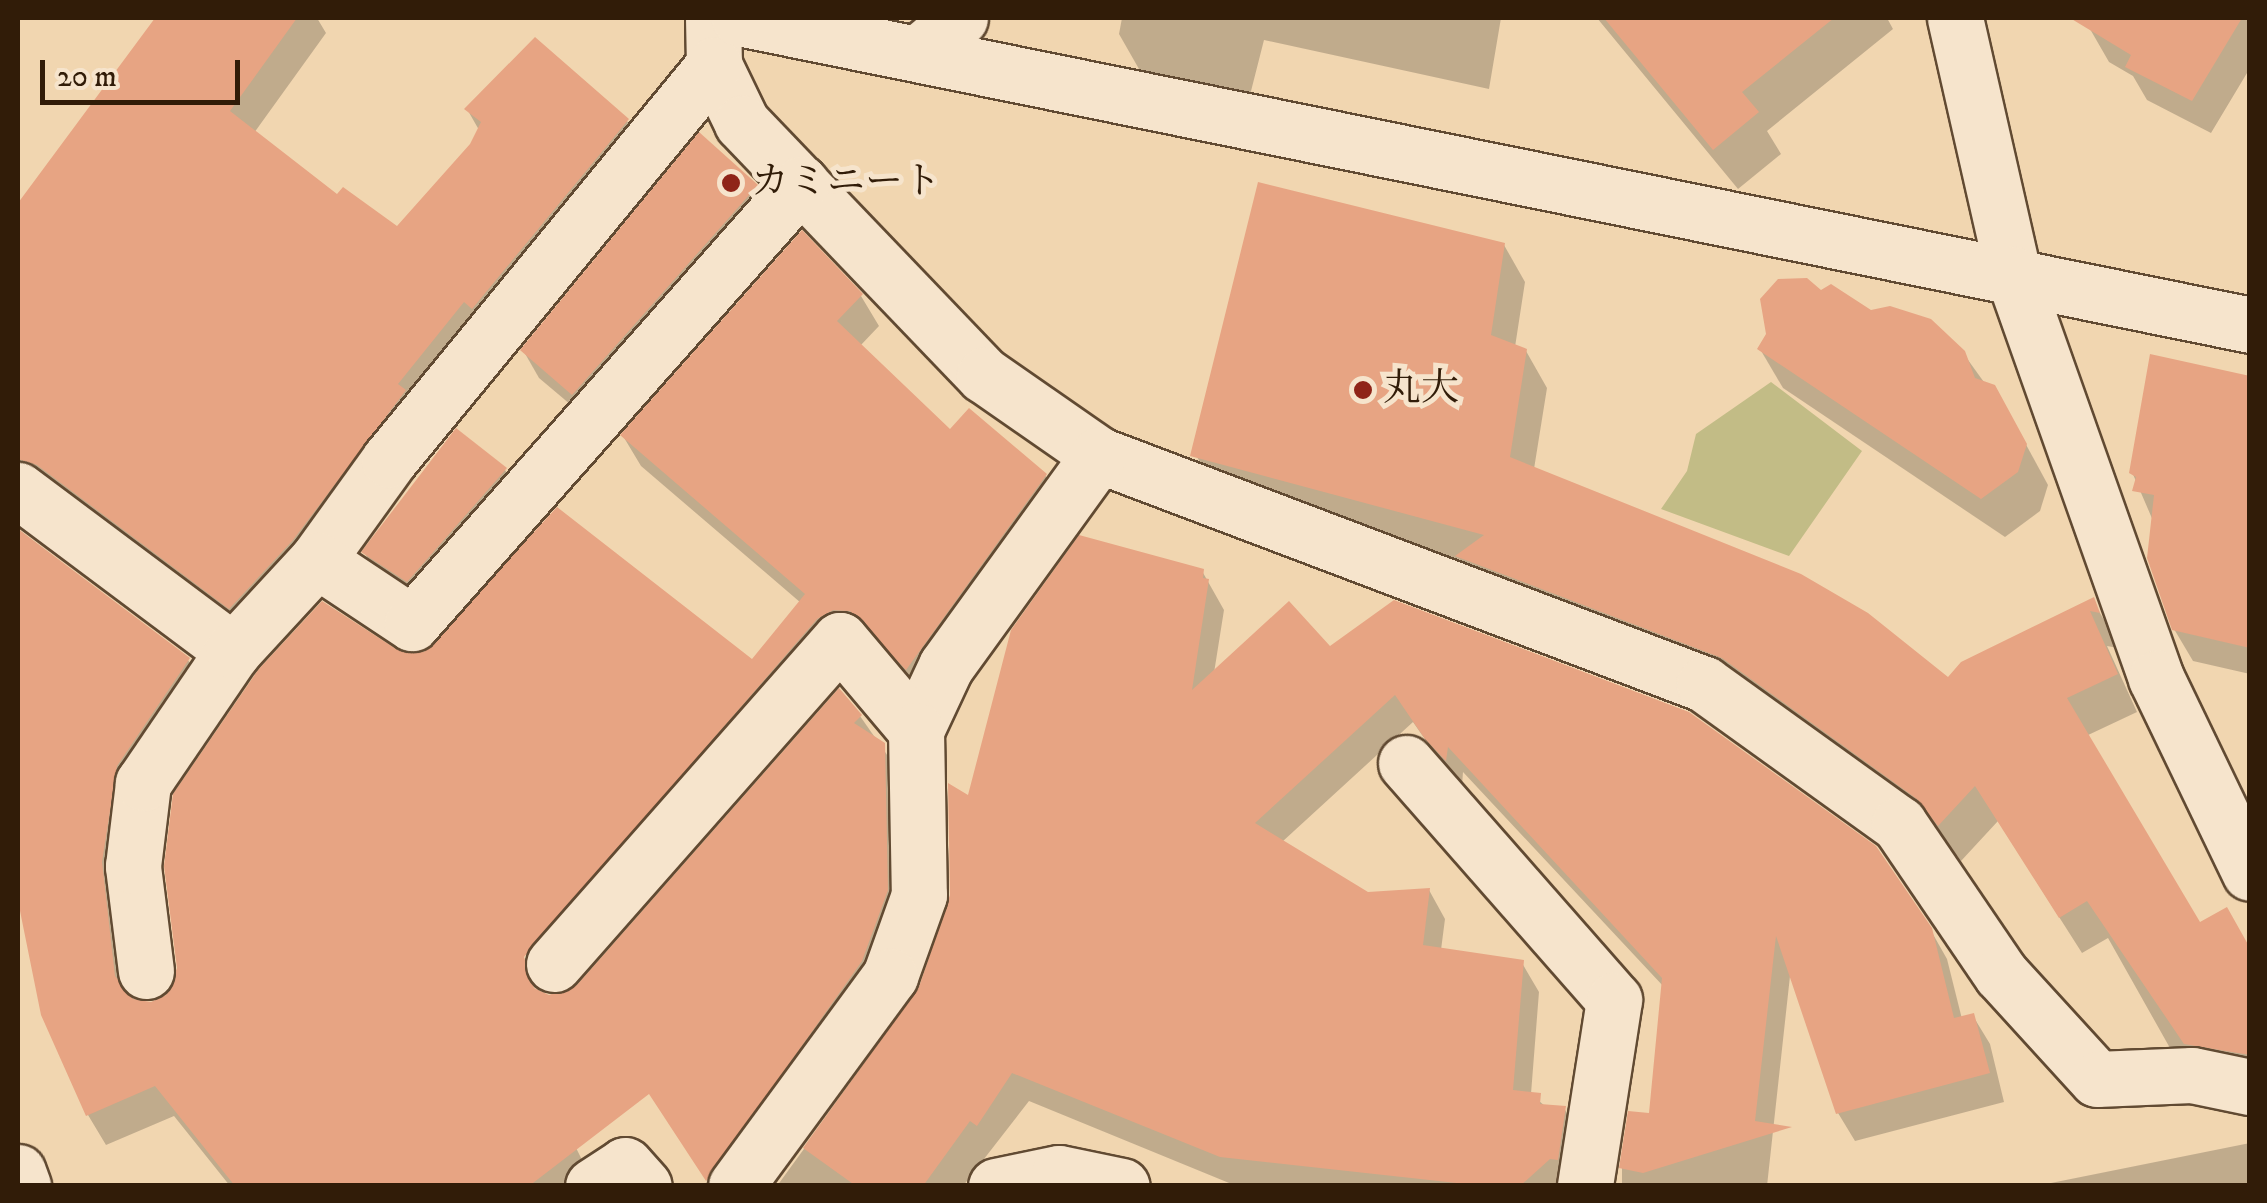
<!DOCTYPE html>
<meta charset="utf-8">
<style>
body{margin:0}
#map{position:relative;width:2267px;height:1203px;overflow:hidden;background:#f1d6b0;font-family:"IM FELL DW Pica","Noto Serif JP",serif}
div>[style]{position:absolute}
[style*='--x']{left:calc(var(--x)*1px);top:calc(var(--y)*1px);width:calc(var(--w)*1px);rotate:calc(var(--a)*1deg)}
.green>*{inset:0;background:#c2bc86}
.shadow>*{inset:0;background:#0003}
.building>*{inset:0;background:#e7a483}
.roads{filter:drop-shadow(2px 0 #614a32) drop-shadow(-2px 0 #614a32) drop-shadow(0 2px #614a32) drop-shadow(0 -2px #614a32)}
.minor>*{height:55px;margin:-27.5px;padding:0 27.5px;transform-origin:27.5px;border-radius:27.5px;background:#f6e4cc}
.tertiary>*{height:55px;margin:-27.5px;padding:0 27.5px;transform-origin:27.5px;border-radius:27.5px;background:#f6e4cc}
.dots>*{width:28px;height:28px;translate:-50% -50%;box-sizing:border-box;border:5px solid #f6e4cc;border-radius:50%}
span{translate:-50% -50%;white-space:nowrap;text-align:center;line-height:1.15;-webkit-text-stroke:10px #f6e4cc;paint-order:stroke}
.poi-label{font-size:38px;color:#311c08}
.left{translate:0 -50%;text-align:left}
.frame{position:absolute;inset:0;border:20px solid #311c08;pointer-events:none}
.scale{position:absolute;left:40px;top:60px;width:200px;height:45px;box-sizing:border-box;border:5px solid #311c08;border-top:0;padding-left:12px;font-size:30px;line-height:35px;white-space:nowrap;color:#311c08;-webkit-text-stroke:8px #f6e4cc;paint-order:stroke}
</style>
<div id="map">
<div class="green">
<i style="clip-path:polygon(1771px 382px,1862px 451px,1789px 556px,1661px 509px,1687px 471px,1696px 434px)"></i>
</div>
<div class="shadow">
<i style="clip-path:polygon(158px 18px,317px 18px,326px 33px,254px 133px,338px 198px,397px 230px,472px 145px,479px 130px,467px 109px,627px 121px,645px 152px,248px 639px,18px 462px,18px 207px)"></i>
<i style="clip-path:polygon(1122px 18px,1501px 18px,1489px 89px,1264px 40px,1249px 99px,1143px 76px,1119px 34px)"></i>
<i style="clip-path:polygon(1597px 18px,1887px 18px,1893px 29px,1767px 131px,1781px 154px,1738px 189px)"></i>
<i style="clip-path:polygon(2098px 18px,2250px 18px,2250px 68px,2211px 133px,2147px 100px,2133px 76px,2109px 62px,2090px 29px)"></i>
<i style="clip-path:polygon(756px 187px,773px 215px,590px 421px,539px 378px,523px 350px)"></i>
<i style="clip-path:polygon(802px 234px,861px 296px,879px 326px,860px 346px,950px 433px,1045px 475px,1063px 506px,925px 699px,848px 640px,562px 958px,530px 909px,473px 941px,595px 1186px,230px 1186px,174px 1116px,106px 1145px,88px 1115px,18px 892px,18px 529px,188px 660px,206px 690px,118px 902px,130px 997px,149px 1005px,167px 997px,395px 652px,752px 662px,801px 603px,641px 466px,623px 436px)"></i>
<i style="clip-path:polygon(1504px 245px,1525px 282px,1515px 347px,1526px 351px,1547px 388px,1534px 469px,1948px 680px,2093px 601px,2114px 637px,2118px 648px,2107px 646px,2137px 712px,2086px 736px,2199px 925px,2250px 951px,2250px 1090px,2188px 1080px,2108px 938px,2082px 953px,1998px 821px,1961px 861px,1941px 835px,1745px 695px,1479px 593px,1459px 559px,1219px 494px,1197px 457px)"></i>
<i style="clip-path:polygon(1821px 294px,1963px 353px,2017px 428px,2048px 485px,2040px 511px,2005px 537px,1783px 388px,1760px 349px)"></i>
<i style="clip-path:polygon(2250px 380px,2250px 674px,2193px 661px,2174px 629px,2154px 523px,2132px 472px)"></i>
<i style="clip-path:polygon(456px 432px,505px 470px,522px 498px,424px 609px,381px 580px,364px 552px)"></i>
<i style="clip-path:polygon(1202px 571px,1224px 610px,1214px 673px,1330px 649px,1930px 929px,1947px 959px,1962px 1019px,1973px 1016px,1990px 1044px,2004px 1102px,1855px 1141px,1838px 1113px,1791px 967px,1767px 1186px,1622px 1186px,1622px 1168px,1651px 1115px,1664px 987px,1463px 772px,1462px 786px,1445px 768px,1413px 722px,1282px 842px,1367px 894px,1429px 890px,1445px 919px,1441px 950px,1522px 963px,1539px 992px,1531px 1094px,1546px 1107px,1564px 1108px,1581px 1137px,1573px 1186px,1234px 1185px,1029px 1101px,963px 1186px,777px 1186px,921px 988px,953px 896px,969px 799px)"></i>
<i style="clip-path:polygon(860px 716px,899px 772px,902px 919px,715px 1186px,581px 984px)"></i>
<i style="clip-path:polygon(2250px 1143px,2250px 1186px,2036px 1186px)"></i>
</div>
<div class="building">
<i style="clip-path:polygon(155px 18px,297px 18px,230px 111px,337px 194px,343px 187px,397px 226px,470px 144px,481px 122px,464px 109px,535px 37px,629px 119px,472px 309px,464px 302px,398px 384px,406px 390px,293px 540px,229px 609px,37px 465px,18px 459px,18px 203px)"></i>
<i style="clip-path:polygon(1604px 18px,1834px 18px,1742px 92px,1759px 112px,1713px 150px)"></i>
<i style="clip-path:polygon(2070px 18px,2242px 18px,2192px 101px,2125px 67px,2131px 55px)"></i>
<i style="clip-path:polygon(699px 132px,758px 185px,572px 395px,520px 350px)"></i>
<i style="clip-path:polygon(1258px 182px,1505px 243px,1491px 335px,1527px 349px,1510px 457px,1801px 574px,1868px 613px,1948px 677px,1961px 662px,2094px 597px,2100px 613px,2090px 611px,2118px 674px,2067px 698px,2200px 922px,2227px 907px,2250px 948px,2250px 1055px,2184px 1044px,2087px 901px,2059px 918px,1975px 786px,1938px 826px,1917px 799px,1722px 658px,1455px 556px,1484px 535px,1190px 456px)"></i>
<i style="clip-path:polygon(802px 230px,863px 294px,837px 321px,950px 429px,969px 408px,1047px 474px,906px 670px,850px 611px,833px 610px,817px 619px,524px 957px,534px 988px,549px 995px,577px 985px,839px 688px,862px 715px,854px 723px,885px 743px,888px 890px,862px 961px,706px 1181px,649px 1094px,529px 1186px,235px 1186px,155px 1086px,86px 1116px,41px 1015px,18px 901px,18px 529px,190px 658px,117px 766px,102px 862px,115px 976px,133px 999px,151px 1002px,166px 995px,177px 968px,164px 866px,173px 794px,258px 670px,322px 601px,396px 649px,424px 652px,557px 507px,752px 659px,805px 594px,620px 435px)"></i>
<i style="clip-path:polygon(1807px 278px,1821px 290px,1831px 284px,1871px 310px,1890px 306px,1931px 319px,1965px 351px,1975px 378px,1995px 385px,2027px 444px,2018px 472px,1981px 499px,1757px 349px,1766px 334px,1760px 299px,1778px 279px)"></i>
<i style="clip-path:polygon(2150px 354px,2250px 376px,2250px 648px,2172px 630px,2147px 558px,2154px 495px,2132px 491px,2136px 477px,2129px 473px)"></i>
<i style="clip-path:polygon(456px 428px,507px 468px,407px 582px,361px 552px)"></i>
<i style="clip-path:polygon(1079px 535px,1204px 569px,1203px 578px,1209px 579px,1192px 690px,1289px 601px,1330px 646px,1394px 600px,1689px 712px,1876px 846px,1932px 928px,1954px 1018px,1974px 1013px,1990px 1073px,1836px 1114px,1776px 936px,1755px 1121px,1792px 1127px,1643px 1173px,1619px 1168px,1628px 1111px,1649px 1113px,1662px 978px,1448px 747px,1446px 761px,1425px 739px,1395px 695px,1255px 823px,1368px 892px,1430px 888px,1423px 945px,1524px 960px,1513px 1090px,1541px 1093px,1540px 1104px,1566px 1106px,1558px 1160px,1550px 1159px,1520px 1186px,1484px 1186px,1220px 1157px,1012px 1073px,977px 1126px,970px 1121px,923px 1186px,856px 1186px,803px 1148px,919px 987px,950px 895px,948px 783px,968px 795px,1011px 630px)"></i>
</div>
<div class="roads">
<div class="minor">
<i style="--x:713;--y:18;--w:47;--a:88.8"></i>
<i style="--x:714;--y:65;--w:64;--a:64.2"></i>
<i style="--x:742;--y:123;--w:349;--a:46.2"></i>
<i style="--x:984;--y:375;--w:140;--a:34.8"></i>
<i style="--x:1099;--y:455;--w:647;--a:20.73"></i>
<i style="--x:1704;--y:684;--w:240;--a:35.7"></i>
<i style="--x:1899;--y:824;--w:181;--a:55.8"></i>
<i style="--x:2001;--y:974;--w:142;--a:47.6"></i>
<i style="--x:2097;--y:1079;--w:95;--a:-2.4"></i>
<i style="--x:2192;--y:1075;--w:59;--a:11.7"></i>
<i style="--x:1955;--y:18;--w:262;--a:77.2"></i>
<i style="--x:2013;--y:274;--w:429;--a:70.5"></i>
<i style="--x:2156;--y:678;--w:216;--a:64.3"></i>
<i style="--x:921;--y:51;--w:51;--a:-40.2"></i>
<i style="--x:18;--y:490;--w:269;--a:36.8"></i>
<i style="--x:317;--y:560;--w:123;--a:-54.2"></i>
<i style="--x:389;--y:460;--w:512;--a:-50.55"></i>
<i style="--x:916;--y:730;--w:71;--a:-64.9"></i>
<i style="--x:946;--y:666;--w:261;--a:-54.1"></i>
<i style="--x:1406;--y:763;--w:315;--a:48.7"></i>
<i style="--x:1614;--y:1000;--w:188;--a:98.9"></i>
<i style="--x:554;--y:964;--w:432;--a:-48.6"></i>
<i style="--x:840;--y:640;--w:118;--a:49.8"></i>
<i style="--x:916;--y:730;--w:165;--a:89"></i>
<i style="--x:919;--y:895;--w:86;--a:109.7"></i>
<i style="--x:890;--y:976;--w:260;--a:126.3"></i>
<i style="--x:146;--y:971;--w:106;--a:-97.1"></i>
<i style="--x:133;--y:866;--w:84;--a:-83.1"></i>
<i style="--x:143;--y:783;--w:160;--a:-55.7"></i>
<i style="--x:233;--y:651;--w:124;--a:-47.3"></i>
<i style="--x:317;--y:560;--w:114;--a:33.6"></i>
<i style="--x:412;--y:623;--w:587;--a:-48.46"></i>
<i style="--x:593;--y:1186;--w:38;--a:-33"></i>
<i style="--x:625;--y:1165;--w:28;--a:48"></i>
<i style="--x:996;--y:1186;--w:64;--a:-11.7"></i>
<i style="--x:1059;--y:1173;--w:64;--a:11.7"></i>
</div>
<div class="tertiary">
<i style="--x:739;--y:18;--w:1542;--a:11.48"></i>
<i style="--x:18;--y:1172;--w:15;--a:70"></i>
</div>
</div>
<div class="dots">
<i style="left:731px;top:183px;background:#8f2418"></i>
<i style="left:1363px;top:390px;background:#8f2418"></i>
</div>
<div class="poi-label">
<span class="left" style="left:751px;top:183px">カミニート</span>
<span class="left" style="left:1383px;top:390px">丸大</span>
</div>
<div class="frame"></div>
<div class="scale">20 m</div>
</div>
